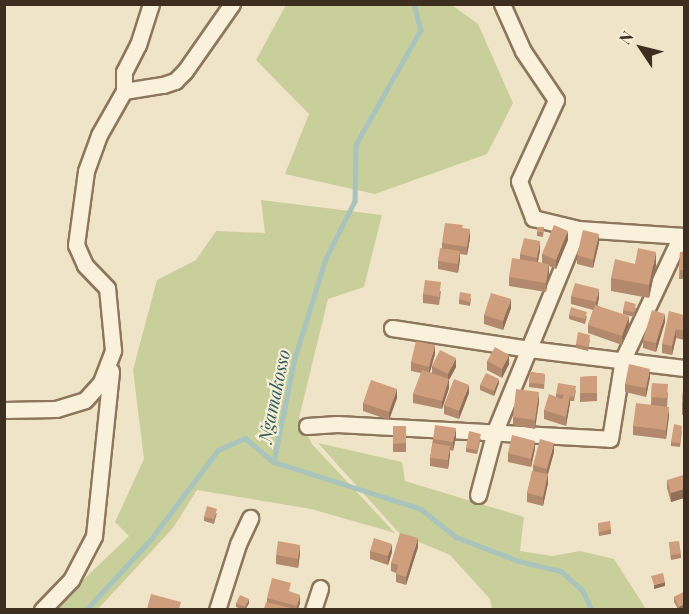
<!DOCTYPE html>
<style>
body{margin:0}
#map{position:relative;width:689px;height:614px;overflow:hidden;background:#f0e4c8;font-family:"Playfair Display",serif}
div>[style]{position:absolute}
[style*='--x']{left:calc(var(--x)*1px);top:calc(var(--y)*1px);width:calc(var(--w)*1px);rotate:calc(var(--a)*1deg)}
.green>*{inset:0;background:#c9cf9b}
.stream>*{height:4.5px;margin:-2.25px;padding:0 2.25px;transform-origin:2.25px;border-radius:2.25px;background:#a9c4bc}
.roads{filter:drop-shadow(2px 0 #8d765c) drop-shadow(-2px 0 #8d765c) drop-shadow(0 2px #8d765c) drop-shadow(0 -2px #8d765c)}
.street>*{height:15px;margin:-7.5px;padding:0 7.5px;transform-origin:7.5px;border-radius:7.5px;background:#faf1dc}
.wall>*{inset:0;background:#b2896c}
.shaded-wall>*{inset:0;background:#916f58}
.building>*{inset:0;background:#cf9f7d}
span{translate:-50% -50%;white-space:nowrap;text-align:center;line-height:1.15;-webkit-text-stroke:4.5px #f7eed8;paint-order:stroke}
.water-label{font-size:18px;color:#2f5d5a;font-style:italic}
.frame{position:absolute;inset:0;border:6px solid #3d2e20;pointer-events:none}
.north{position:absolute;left:611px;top:18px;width:60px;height:60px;-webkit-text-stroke:4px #f7eed8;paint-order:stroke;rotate:305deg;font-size:16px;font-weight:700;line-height:24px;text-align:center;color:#3d2e20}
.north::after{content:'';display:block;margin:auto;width:21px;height:27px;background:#3d2e20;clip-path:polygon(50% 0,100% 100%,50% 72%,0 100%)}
</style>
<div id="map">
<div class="green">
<i style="clip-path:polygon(286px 5px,452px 5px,478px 24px,513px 103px,487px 154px,375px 194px,285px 174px,309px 114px,256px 60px)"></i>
<i style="clip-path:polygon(261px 200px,382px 215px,364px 287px,328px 299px,299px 418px,312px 444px,395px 533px,311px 509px,197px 490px,173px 528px,98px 609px,52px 610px,129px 536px,115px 522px,144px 459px,133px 370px,157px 280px,196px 260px,216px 231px,265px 233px)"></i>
<i style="clip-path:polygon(318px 443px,402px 462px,405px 481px,524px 517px,520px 551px,552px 556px,580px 551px,614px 559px,646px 609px,492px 609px,490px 599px,450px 555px,400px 534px)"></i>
</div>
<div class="stream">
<i style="--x:414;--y:4;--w:27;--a:75"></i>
<i style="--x:421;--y:30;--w:132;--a:119.5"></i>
<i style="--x:356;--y:145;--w:56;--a:91"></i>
<i style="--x:355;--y:201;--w:65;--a:116.6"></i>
<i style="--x:326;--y:259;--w:104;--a:107.4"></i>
<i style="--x:295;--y:358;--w:106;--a:101.4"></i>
<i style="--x:274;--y:462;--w:154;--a:17.7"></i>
<i style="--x:421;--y:509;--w:45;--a:38.7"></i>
<i style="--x:456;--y:537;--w:67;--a:20.9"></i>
<i style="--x:519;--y:561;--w:43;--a:13.4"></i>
<i style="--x:561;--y:571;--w:30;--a:42"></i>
<i style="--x:583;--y:591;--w:21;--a:65"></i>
<i style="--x:86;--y:610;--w:96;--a:-47.5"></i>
<i style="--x:151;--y:539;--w:111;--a:-53"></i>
<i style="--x:218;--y:450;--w:30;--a:-24"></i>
<i style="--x:245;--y:438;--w:38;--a:40"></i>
</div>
<div class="roads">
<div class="street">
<i style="--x:502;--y:4;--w:51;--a:65.9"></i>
<i style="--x:523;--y:51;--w:59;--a:56"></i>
<i style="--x:556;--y:100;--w:89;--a:114.6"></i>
<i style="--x:519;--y:181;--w:40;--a:69"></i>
<i style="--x:533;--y:218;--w:46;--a:13.7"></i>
<i style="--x:578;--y:229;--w:106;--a:3.8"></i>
<i style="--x:124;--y:91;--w:39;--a:-9"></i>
<i style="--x:163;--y:85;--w:13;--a:-18"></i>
<i style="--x:175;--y:81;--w:14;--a:-45"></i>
<i style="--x:185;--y:71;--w:82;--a:-55"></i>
<i style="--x:392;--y:328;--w:139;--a:8.7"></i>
<i style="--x:529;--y:349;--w:156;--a:7"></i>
<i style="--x:4;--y:410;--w:52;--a:-1.1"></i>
<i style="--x:56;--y:409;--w:30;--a:-17"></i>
<i style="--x:85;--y:400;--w:24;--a:-48"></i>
<i style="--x:101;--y:382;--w:34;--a:-69"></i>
<i style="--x:113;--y:350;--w:62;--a:-95.5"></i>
<i style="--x:107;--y:288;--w:32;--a:-134"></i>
<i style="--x:85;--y:265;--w:22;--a:-114"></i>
<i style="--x:76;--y:245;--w:75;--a:-82.3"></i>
<i style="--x:86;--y:171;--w:38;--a:-70"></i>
<i style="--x:99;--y:135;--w:51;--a:-60.4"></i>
<i style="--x:124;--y:91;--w:19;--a:-90"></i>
<i style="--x:124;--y:72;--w:30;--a:-63"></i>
<i style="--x:138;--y:45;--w:43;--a:-72.4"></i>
<i style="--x:307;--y:426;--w:30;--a:-4"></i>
<i style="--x:337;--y:424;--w:273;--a:3.1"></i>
<i style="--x:610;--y:439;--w:81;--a:-80.8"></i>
<i style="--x:623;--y:359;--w:136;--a:-64.8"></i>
<i style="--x:478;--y:495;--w:66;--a:-75.1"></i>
<i style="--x:495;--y:431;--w:218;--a:-67.7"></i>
<i style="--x:42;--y:610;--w:42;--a:-46"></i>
<i style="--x:71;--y:580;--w:50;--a:-62.4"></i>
<i style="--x:94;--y:536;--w:166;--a:-84.1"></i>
<i style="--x:217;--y:610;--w:69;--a:-72.3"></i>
<i style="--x:238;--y:544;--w:29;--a:-65"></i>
<i style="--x:313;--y:610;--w:23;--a:-72"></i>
</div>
</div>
<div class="wall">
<i style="clip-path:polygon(537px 227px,544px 227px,543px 237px,537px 236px)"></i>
<i style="clip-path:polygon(463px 228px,470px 238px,467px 255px,460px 254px,458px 273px,438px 269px,438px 261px,442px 248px,442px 243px)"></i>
<i style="clip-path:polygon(568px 240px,556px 269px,549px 266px,549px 273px,546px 292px,509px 286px,509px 277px,520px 259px,520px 254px,540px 250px,538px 262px,542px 263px,542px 254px)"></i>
<i style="clip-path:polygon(599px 243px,593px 268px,577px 264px,577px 255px)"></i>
<i style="clip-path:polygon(680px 252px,684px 252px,684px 279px,679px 279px)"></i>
<i style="clip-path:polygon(656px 265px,649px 298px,611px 291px,611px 278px)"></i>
<i style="clip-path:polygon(441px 291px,439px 305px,423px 303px,423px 294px)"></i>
<i style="clip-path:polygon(571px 296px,599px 298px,597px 305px,629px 325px,622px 345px,588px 333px,588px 325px,593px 310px,571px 304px)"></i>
<i style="clip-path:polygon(471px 298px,470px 306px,459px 304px,459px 299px)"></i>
<i style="clip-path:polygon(511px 308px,503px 330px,484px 324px,484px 315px)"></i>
<i style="clip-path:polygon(636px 308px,634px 317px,623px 314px,623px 310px)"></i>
<i style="clip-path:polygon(569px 315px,587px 316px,585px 324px,569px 319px)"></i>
<i style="clip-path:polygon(684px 315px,684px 340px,676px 338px,672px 355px,662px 353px,662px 344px)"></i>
<i style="clip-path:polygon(665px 322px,656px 352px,643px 348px,643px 340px)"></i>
<i style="clip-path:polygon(590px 339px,588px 351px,576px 348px,576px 344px)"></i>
<i style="clip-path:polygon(435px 354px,430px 372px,432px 373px,432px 366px,456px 367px,449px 380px,449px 388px,442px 409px,413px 403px,413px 394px,421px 373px,411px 371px,411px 362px)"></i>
<i style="clip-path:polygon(487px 361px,509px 364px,502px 378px,487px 370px)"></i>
<i style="clip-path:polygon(530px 372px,545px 374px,544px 389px,529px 387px)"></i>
<i style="clip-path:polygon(597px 376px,597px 401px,580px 402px,580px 377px)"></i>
<i style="clip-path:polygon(650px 377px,646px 397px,625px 392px,625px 384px)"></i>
<i style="clip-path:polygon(684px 379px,684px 415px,682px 415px,682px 402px)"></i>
<i style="clip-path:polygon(499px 383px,494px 396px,480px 390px,480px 385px)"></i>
<i style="clip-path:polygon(652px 383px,668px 393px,667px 407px,669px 416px,666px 439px,633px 435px,633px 426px,651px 405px)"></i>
<i style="clip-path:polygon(576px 390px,574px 401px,570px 401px,566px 426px,544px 419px,544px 410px,556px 397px,556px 394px)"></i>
<i style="clip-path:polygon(469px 393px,459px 419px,444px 414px,444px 405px)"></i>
<i style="clip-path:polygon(397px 398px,389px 420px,363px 411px,363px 403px)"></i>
<i style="clip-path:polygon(539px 401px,535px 429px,513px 425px,513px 417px)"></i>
<i style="clip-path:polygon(393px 426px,406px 426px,406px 452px,393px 452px)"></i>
<i style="clip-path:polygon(682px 430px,680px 447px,671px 446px,671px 442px)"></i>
<i style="clip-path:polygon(456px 437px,453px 451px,450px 450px,448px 469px,430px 466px,430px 458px,433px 439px)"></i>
<i style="clip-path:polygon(481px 438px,477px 454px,466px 452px,466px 448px)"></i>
<i style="clip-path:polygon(535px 449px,531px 467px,508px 462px,508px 453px)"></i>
<i style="clip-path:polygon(554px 452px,548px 474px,548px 483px,543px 506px,527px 502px,527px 493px,533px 471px,533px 465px)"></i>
<i style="clip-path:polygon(667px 480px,684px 481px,684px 498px,671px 502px,667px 488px)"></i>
<i style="clip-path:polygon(217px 513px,214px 524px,204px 521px,204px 517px)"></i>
<i style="clip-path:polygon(598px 523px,611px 529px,611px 534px,599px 536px)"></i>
<i style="clip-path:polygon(669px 542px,681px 554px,681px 558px,671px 560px)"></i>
<i style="clip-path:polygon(418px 547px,406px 585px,396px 582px,396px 573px,391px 571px,391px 563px)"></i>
<i style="clip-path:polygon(370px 551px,392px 552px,388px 565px,370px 559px)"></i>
<i style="clip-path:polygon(300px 553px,298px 568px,276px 564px,276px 555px)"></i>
<i style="clip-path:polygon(291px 592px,300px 603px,298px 609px,264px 609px,267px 602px,267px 598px)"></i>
<i style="clip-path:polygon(684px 592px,684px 608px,678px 609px,674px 602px,674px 597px)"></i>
<i style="clip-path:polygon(236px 603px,249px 603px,246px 609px,241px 609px,236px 607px)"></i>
</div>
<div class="shaded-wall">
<i style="clip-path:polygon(470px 229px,470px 238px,467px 255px,467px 247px)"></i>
<i style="clip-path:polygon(568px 231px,568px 240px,556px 269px,556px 260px)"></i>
<i style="clip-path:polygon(599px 234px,599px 243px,593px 268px,593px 260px)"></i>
<i style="clip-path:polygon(540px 241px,540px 250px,537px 266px,537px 258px)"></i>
<i style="clip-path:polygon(460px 251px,460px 260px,458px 273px,458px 264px)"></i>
<i style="clip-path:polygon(656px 252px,656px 265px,649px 298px,649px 285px)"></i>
<i style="clip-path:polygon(549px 264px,549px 273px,546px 292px,546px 283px)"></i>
<i style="clip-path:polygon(599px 289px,599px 298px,596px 311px,596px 302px)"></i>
<i style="clip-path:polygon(511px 299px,511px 308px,503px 330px,503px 321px)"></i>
<i style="clip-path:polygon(665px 314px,665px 322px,656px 352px,656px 343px)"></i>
<i style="clip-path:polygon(629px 316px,629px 325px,622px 345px,622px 336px)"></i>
<i style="clip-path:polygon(676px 329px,676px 338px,672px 355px,672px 346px)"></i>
<i style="clip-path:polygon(435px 345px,435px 354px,429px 375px,429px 367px)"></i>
<i style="clip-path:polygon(509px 355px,509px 364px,502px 378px,502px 369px)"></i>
<i style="clip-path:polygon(456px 358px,456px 367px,449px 380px,449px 388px,442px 409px,442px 401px,448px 382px,448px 374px)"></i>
<i style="clip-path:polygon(650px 369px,650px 377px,646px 397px,646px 388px)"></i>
<i style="clip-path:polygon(499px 379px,499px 383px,494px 396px,494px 391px)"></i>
<i style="clip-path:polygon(469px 385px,469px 393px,459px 419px,459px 411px)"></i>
<i style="clip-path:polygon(397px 389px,397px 398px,389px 420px,389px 412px)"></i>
<i style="clip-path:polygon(539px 392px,539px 401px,535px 429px,535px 420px)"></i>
<i style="clip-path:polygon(570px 396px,570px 404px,566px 426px,566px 417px)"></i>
<i style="clip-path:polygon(669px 407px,669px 416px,666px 439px,666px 430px)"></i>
<i style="clip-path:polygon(456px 428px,456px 437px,453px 451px,453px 442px)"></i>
<i style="clip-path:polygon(535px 441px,535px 449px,531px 467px,531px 459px)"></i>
<i style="clip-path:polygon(554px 443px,554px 452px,547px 477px,547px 469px)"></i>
<i style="clip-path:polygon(450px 446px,450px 455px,448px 469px,448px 460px)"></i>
<i style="clip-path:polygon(548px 474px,548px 483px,543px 506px,543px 497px)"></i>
<i style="clip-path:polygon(684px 489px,684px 498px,671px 502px,671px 493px)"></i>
<i style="clip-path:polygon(418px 538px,418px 547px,406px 585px,406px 577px)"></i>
<i style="clip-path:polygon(392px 544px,392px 552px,388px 565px,388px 556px)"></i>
<i style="clip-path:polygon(300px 545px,300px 553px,298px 568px,298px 559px)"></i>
<i style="clip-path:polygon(665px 582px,665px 586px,654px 589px,654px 585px)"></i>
<i style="clip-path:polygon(300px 595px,300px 603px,298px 609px,297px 609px,297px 606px)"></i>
<i style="clip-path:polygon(249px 599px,249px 603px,245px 609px,245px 607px)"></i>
<i style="clip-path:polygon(684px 604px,684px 608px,679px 609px,679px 607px)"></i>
</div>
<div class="building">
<i style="clip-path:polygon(445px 223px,463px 225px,462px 228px,470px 229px,467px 247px,442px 243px)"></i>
<i style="clip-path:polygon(554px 225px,568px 231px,556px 260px,542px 254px)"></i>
<i style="clip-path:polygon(537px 227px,544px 227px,543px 232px,537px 232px)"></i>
<i style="clip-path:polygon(583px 230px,599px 234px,593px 260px,577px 255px)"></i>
<i style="clip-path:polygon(524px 238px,540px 241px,537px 258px,520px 254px)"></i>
<i style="clip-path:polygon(440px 248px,460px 251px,458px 264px,438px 261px)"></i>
<i style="clip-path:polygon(638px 248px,656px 252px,649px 285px,611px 278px,615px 259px,635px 264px)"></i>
<i style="clip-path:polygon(680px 252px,684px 252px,684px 270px,679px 270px)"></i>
<i style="clip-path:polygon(512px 258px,549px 264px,546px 283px,509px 277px)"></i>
<i style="clip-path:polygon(425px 280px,441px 282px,439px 297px,423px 294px)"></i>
<i style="clip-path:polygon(575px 283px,599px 289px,596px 302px,571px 296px)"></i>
<i style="clip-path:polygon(460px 292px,471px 294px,470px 302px,459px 299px)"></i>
<i style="clip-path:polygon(491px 293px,511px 299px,503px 321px,484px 315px)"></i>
<i style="clip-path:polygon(625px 301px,636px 304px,634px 312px,623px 310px)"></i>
<i style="clip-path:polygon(595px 305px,629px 316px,622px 336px,588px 325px)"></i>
<i style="clip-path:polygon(571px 307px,587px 312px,585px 319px,569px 315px)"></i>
<i style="clip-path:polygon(652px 310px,665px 314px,656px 343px,643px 340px)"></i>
<i style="clip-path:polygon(669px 311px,684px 315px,684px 331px,676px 329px,672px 346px,662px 344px)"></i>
<i style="clip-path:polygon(578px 332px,590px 335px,588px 347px,576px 344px)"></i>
<i style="clip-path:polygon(416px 341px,435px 345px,429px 367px,411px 362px)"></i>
<i style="clip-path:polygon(495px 347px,509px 355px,502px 369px,487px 361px)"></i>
<i style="clip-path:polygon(440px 350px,456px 358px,448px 374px,432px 366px)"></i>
<i style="clip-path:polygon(629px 364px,650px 369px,646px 388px,625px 384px)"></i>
<i style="clip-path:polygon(422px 370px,449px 379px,442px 401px,413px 394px)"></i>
<i style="clip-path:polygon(530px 372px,545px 374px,544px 384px,529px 383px)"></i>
<i style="clip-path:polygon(486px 373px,499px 379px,494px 391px,480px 385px)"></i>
<i style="clip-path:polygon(597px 376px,597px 393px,580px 393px,580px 377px)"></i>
<i style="clip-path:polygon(454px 379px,469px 385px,459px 411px,444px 405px)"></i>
<i style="clip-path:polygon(684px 379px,684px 402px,682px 402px)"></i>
<i style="clip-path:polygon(371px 380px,397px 389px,389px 412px,363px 403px)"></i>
<i style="clip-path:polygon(558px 383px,576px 386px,574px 397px,564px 395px,556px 394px)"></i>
<i style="clip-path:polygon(652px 383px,668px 384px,667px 398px,651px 397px)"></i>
<i style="clip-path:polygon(516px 389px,539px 392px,535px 420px,513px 417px)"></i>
<i style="clip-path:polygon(549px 394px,562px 399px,564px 395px,570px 396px,566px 417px,544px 410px)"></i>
<i style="clip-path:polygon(636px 403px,669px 407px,666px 430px,633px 426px)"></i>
<i style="clip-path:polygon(674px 424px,682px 426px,680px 443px,671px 442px)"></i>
<i style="clip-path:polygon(435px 425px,456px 428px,453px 442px,433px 439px)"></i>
<i style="clip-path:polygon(393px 426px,406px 426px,406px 443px,393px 444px)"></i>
<i style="clip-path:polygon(469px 431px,481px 434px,477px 450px,466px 448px)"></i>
<i style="clip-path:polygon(512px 435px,535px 441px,531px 459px,508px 453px)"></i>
<i style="clip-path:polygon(540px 439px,554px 443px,547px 469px,533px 465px)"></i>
<i style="clip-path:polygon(433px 443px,450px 446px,448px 460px,430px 458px)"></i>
<i style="clip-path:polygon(532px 471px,548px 474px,543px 497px,527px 493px)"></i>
<i style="clip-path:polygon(683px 475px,684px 481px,684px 489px,671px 493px,667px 480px)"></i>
<i style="clip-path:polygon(207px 506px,217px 509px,214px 519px,204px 517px)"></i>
<i style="clip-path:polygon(610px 521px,611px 529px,599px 532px,598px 523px)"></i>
<i style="clip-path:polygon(400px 533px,418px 538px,406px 577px,396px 574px,398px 565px,391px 563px)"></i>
<i style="clip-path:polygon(374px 538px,392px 544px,388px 556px,370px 551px)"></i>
<i style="clip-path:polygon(278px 541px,300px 545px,298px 559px,276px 555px)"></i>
<i style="clip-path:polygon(679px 541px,681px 554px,671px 555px,669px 542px)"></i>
<i style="clip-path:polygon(663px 573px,665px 582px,654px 585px,651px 576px)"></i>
<i style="clip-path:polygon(272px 578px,291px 583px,289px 591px,300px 595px,297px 606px,267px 598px)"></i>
<i style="clip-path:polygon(684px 592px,684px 604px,679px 607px,674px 597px)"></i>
<i style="clip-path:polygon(151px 594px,181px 602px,179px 609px,147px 609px)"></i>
<i style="clip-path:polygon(240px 595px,249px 599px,245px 607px,236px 603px)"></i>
<i style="clip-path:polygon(266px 602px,295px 609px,264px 609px)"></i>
</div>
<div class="water-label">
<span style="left:274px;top:396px;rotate:-78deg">Ngamakosso</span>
</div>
<div class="frame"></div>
<div class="north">N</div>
</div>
